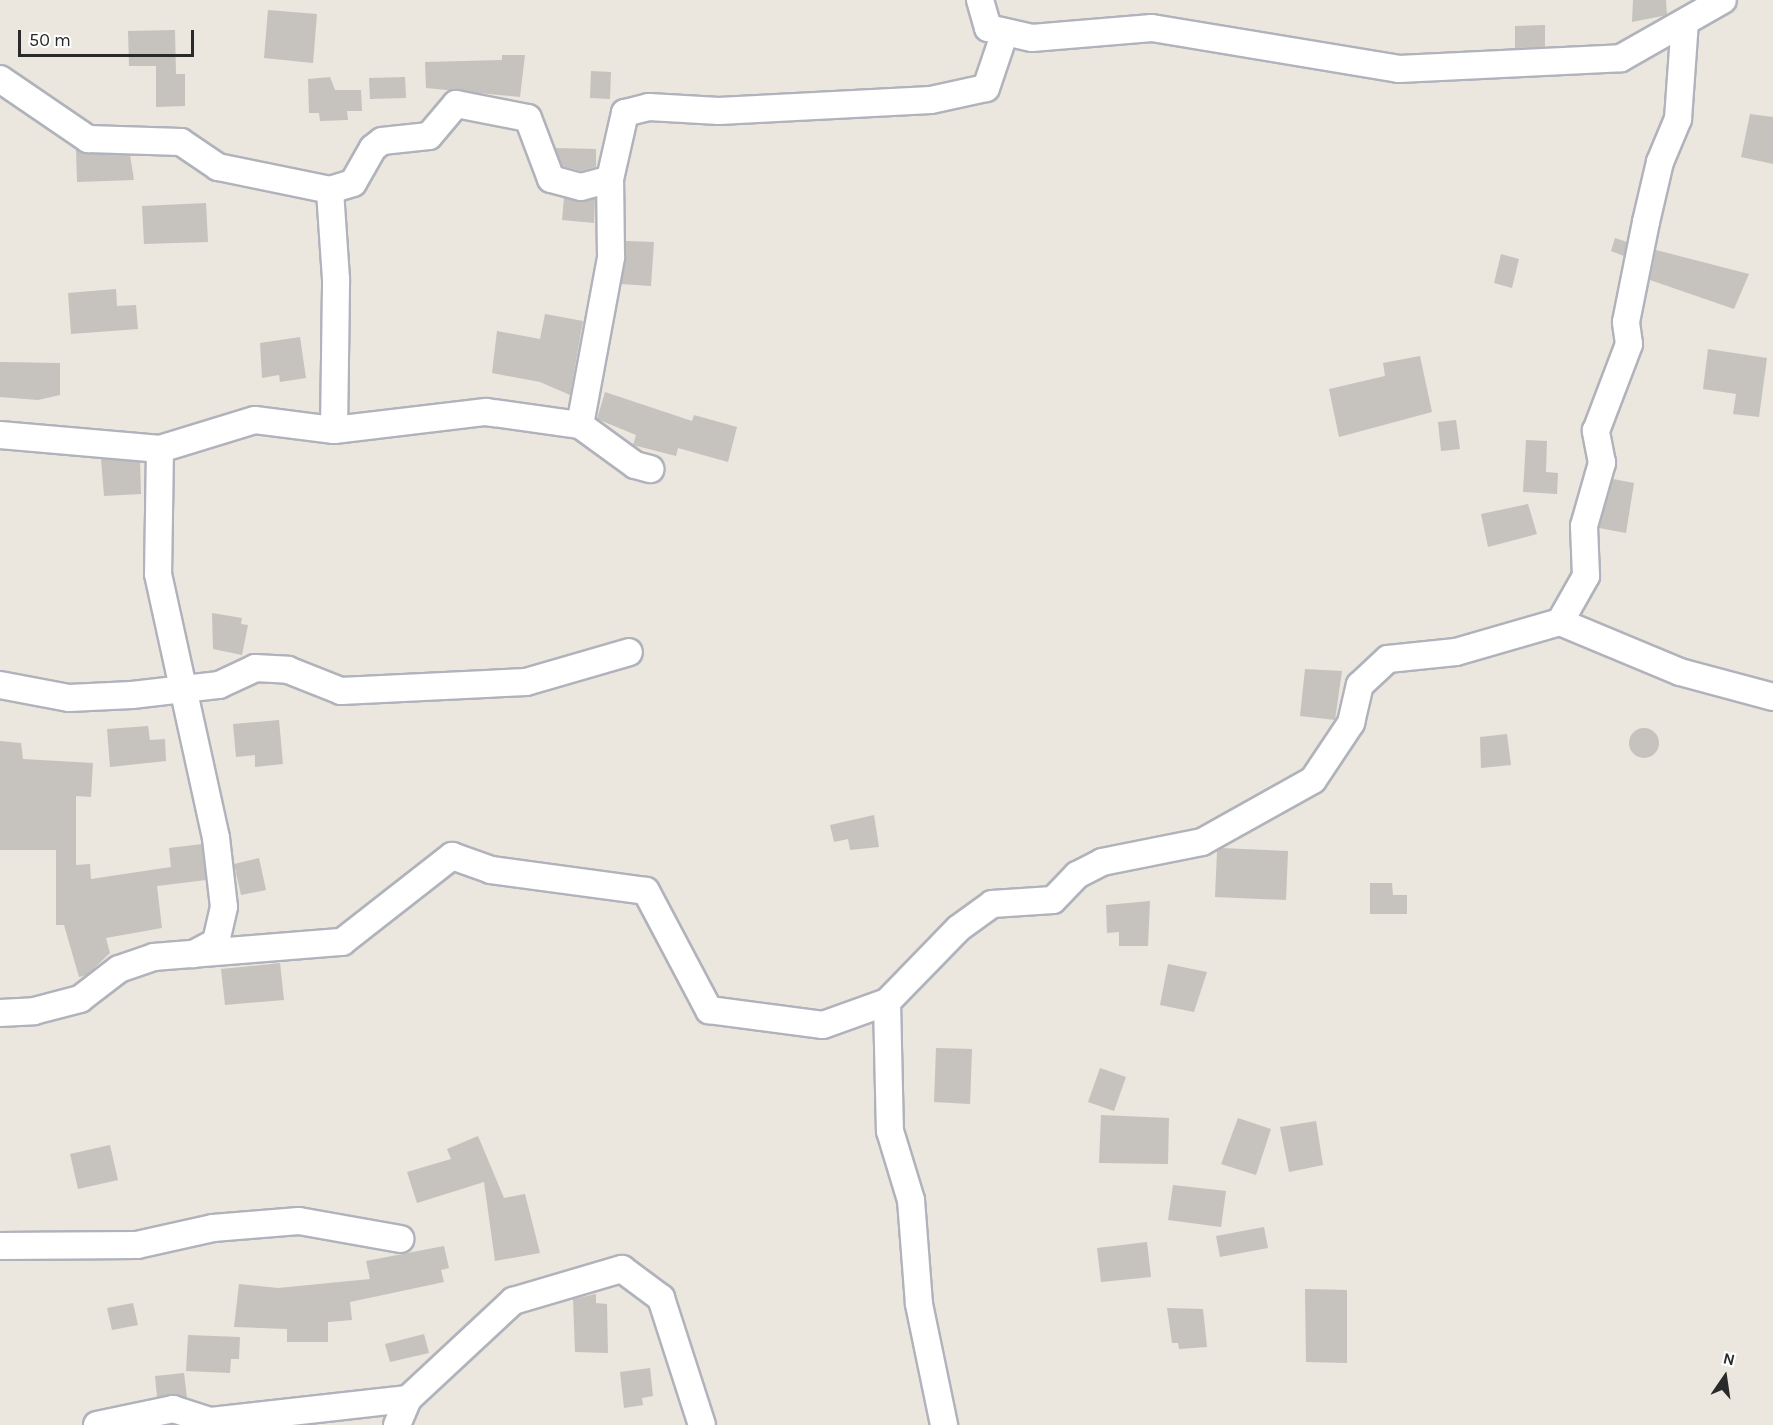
<!DOCTYPE html>
<style>
body{margin:0}
#map{position:relative;width:1773px;height:1425px;overflow:hidden;background:#ebe6de;font-family:Karla,sans-serif}
div>[style]{position:absolute}
[style*='--x']{left:calc(var(--x)*1px);top:calc(var(--y)*1px);width:calc(var(--w)*1px);rotate:calc(var(--a)*1deg)}
.building>*{inset:0;background:#c6c2bd}
.round{border-radius:50%}
.roads{filter:drop-shadow(2px 0 #b1b3bc) drop-shadow(-2px 0 #b1b3bc) drop-shadow(0 2px #b1b3bc) drop-shadow(0 -2px #b1b3bc)}
.minor>*{height:26px;margin:-13px;padding:0 13px;transform-origin:13px;border-radius:13px;background:#fff}
span{translate:-50% -50%;white-space:nowrap;text-align:center;line-height:1.15;-webkit-text-stroke:5px #fff;paint-order:stroke}
.north{position:absolute;left:1695px;top:1347px;width:60px;height:60px;-webkit-text-stroke:4px #fff;paint-order:stroke;rotate:13deg;font-size:16px;font-weight:700;line-height:24px;text-align:center;color:#2a2a2a}
.north::after{content:'';display:block;margin:auto;width:21px;height:27px;background:#2a2a2a;clip-path:polygon(50% 0,100% 100%,50% 72%,0 100%)}
.scale{position:absolute;left:18px;top:30px;width:176px;height:27px;box-sizing:border-box;border:3px solid #2a2a2a;border-top:0;padding-left:8px;font-size:18px;line-height:21px;white-space:nowrap;color:#2a2a2a;-webkit-text-stroke:4px #fff;paint-order:stroke}
</style>
<div id="map">
<div class="building">
<i style="clip-path:polygon(1633px 0,1666px 0,1667px 15px,1632px 22px)"></i>
<i style="clip-path:polygon(268px 10px,317px 14px,313px 63px,264px 58px)"></i>
<i style="clip-path:polygon(1545px 25px,1545px 47px,1515px 48px,1515px 26px)"></i>
<i style="clip-path:polygon(175px 30px,176px 74px,185px 74px,185px 106px,156px 107px,156px 66px,129px 66px,128px 31px)"></i>
<i style="clip-path:polygon(502px 55px,525px 55px,520px 97px,426px 88px,425px 62px,502px 60px)"></i>
<i style="clip-path:polygon(591px 71px,611px 72px,610px 99px,590px 98px)"></i>
<i style="clip-path:polygon(330px 77px,335px 90px,361px 90px,362px 111px,347px 111px,348px 120px,320px 121px,319px 113px,309px 113px,308px 79px)"></i>
<i style="clip-path:polygon(405px 77px,406px 98px,370px 99px,369px 78px)"></i>
<i style="clip-path:polygon(1750px 114px,1773px 117px,1773px 164px,1741px 157px)"></i>
<i style="clip-path:polygon(555px 148px,596px 149px,596px 167px,581px 171px,562px 166px)"></i>
<i style="clip-path:polygon(76px 150px,130px 155px,134px 180px,77px 182px)"></i>
<i style="clip-path:polygon(564px 198px,595px 199px,594px 223px,562px 220px)"></i>
<i style="clip-path:polygon(206px 203px,208px 242px,144px 244px,142px 206px)"></i>
<i style="clip-path:polygon(1615px 238px,1627px 242px,1624px 256px,1611px 251px)"></i>
<i style="clip-path:polygon(626px 241px,654px 242px,651px 286px,621px 284px)"></i>
<i style="clip-path:polygon(1656px 250px,1749px 274px,1734px 309px,1650px 280px)"></i>
<i style="clip-path:polygon(1501px 254px,1519px 259px,1512px 288px,1494px 283px)"></i>
<i style="clip-path:polygon(116px 289px,117px 306px,136px 305px,138px 329px,71px 334px,68px 293px)"></i>
<i style="clip-path:polygon(545px 314px,583px 321px,570px 395px,540px 382px,492px 373px,497px 331px,540px 339px)"></i>
<i style="clip-path:polygon(300px 337px,306px 378px,280px 382px,279px 375px,262px 378px,260px 343px)"></i>
<i style="clip-path:polygon(1708px 349px,1767px 358px,1759px 417px,1733px 414px,1736px 394px,1703px 389px)"></i>
<i style="clip-path:polygon(1420px 356px,1432px 412px,1339px 437px,1329px 389px,1385px 376px,1383px 363px)"></i>
<i style="clip-path:polygon(0 362px,60px 363px,60px 395px,38px 400px,0 397px)"></i>
<i style="clip-path:polygon(605px 392px,692px 421px,694px 415px,737px 427px,728px 462px,678px 448px,676px 456px,633px 445px,636px 435px,597px 419px)"></i>
<i style="clip-path:polygon(1456px 420px,1460px 449px,1441px 451px,1438px 422px)"></i>
<i style="clip-path:polygon(1526px 440px,1547px 441px,1546px 472px,1558px 473px,1557px 494px,1523px 492px)"></i>
<i style="clip-path:polygon(101px 459px,140px 462px,141px 494px,104px 496px)"></i>
<i style="clip-path:polygon(1613px 479px,1634px 483px,1626px 533px,1599px 528px)"></i>
<i style="clip-path:polygon(1528px 504px,1537px 534px,1488px 547px,1481px 514px)"></i>
<i style="clip-path:polygon(212px 613px,242px 618px,241px 624px,248px 625px,242px 655px,213px 649px)"></i>
<i style="clip-path:polygon(1305px 669px,1342px 671px,1335px 720px,1300px 716px)"></i>
<i style="clip-path:polygon(279px 720px,283px 764px,255px 767px,255px 755px,236px 757px,233px 724px)"></i>
<i style="clip-path:polygon(148px 726px,150px 740px,165px 739px,166px 761px,110px 767px,107px 729px)"></i>
<i class="round" style="left:1629px;top:728px;width:30px;height:30px"></i>
<i style="clip-path:polygon(1507px 734px,1511px 765px,1481px 768px,1480px 737px)"></i>
<i style="clip-path:polygon(0 741px,21px 743px,23px 759px,93px 763px,91px 797px,76px 796px,76px 865px,90px 864px,91px 879px,171px 867px,169px 848px,202px 844px,206px 880px,157px 886px,162px 928px,106px 938px,110px 953px,87px 975px,79px 977px,64px 925px,56px 925px,56px 850px,0 850px)"></i>
<i style="clip-path:polygon(874px 815px,879px 847px,850px 850px,848px 839px,834px 842px,830px 825px)"></i>
<i style="clip-path:polygon(1222px 848px,1288px 851px,1286px 900px,1215px 897px,1217px 851px)"></i>
<i style="clip-path:polygon(259px 858px,266px 890px,241px 895px,234px 864px)"></i>
<i style="clip-path:polygon(1370px 883px,1392px 883px,1393px 895px,1407px 895px,1407px 914px,1370px 914px)"></i>
<i style="clip-path:polygon(1150px 901px,1148px 946px,1119px 946px,1119px 932px,1107px 933px,1106px 905px)"></i>
<i style="clip-path:polygon(280px 963px,284px 1000px,225px 1005px,221px 969px)"></i>
<i style="clip-path:polygon(1168px 964px,1207px 972px,1194px 1012px,1160px 1005px)"></i>
<i style="clip-path:polygon(936px 1048px,972px 1049px,970px 1104px,934px 1102px)"></i>
<i style="clip-path:polygon(1100px 1068px,1126px 1077px,1114px 1111px,1088px 1102px)"></i>
<i style="clip-path:polygon(1101px 1115px,1169px 1118px,1168px 1164px,1099px 1163px)"></i>
<i style="clip-path:polygon(1238px 1118px,1271px 1129px,1256px 1175px,1221px 1164px)"></i>
<i style="clip-path:polygon(1316px 1121px,1323px 1165px,1289px 1172px,1280px 1127px)"></i>
<i style="clip-path:polygon(478px 1136px,504px 1198px,525px 1194px,540px 1253px,495px 1261px,484px 1182px,417px 1203px,407px 1172px,451px 1159px,447px 1149px)"></i>
<i style="clip-path:polygon(110px 1145px,118px 1180px,78px 1189px,70px 1154px)"></i>
<i style="clip-path:polygon(1173px 1185px,1226px 1191px,1221px 1227px,1168px 1220px)"></i>
<i style="clip-path:polygon(1264px 1227px,1268px 1248px,1220px 1257px,1216px 1236px)"></i>
<i style="clip-path:polygon(1147px 1242px,1151px 1277px,1101px 1282px,1097px 1248px)"></i>
<i style="clip-path:polygon(444px 1246px,449px 1268px,441px 1270px,444px 1282px,350px 1302px,352px 1320px,328px 1322px,328px 1342px,287px 1342px,287px 1329px,234px 1327px,239px 1284px,278px 1288px,370px 1279px,366px 1261px)"></i>
<i style="clip-path:polygon(1305px 1289px,1347px 1290px,1347px 1363px,1306px 1362px)"></i>
<i style="clip-path:polygon(596px 1294px,596px 1303px,607px 1304px,608px 1353px,575px 1352px,573px 1299px)"></i>
<i style="clip-path:polygon(133px 1303px,138px 1325px,112px 1330px,107px 1308px)"></i>
<i style="clip-path:polygon(1167px 1308px,1203px 1309px,1207px 1347px,1179px 1349px,1178px 1343px,1172px 1343px)"></i>
<i style="clip-path:polygon(424px 1334px,429px 1353px,390px 1362px,385px 1344px)"></i>
<i style="clip-path:polygon(188px 1335px,240px 1337px,239px 1359px,231px 1359px,230px 1373px,186px 1371px)"></i>
<i style="clip-path:polygon(650px 1368px,653px 1396px,642px 1398px,643px 1405px,624px 1408px,620px 1372px)"></i>
<i style="clip-path:polygon(184px 1373px,187px 1398px,157px 1397px,155px 1376px)"></i>
</div>
<div class="roads">
<div class="minor">
<i style="--x:980;--y:0;--w:29;--a:74"></i>
<i style="--x:988;--y:28;--w:45;--a:12.8"></i>
<i style="--x:1032;--y:38;--w:120;--a:-4.8"></i>
<i style="--x:1152;--y:28;--w:250;--a:9.4"></i>
<i style="--x:1399;--y:69;--w:222;--a:-2.8"></i>
<i style="--x:1621;--y:58;--w:117;--a:-29.6"></i>
<i style="--x:0;--y:79;--w:107;--a:34.3"></i>
<i style="--x:88;--y:139;--w:93;--a:1.8"></i>
<i style="--x:181;--y:142;--w:45;--a:34"></i>
<i style="--x:218;--y:167;--w:114;--a:11.6"></i>
<i style="--x:580;--y:425;--w:171;--a:-79.5"></i>
<i style="--x:611;--y:257;--w:78;--a:-90.7"></i>
<i style="--x:610;--y:179;--w:68;--a:-77.2"></i>
<i style="--x:625;--y:113;--w:25;--a:-14"></i>
<i style="--x:649;--y:107;--w:70;--a:3.3"></i>
<i style="--x:719;--y:111;--w:212;--a:-3"></i>
<i style="--x:931;--y:100;--w:56;--a:-12.3"></i>
<i style="--x:986;--y:88;--w:59;--a:-71.3"></i>
<i style="--x:334;--y:430;--w:151;--a:-89.2"></i>
<i style="--x:336;--y:279;--w:89;--a:-93.9"></i>
<i style="--x:330;--y:190;--w:24;--a:-17"></i>
<i style="--x:353;--y:183;--w:40;--a:-60.3"></i>
<i style="--x:373;--y:148;--w:11;--a:-38"></i>
<i style="--x:382;--y:141;--w:47;--a:-6.1"></i>
<i style="--x:429;--y:136;--w:42;--a:-49.8"></i>
<i style="--x:456;--y:104;--w:73;--a:11"></i>
<i style="--x:528;--y:118;--w:65;--a:69.3"></i>
<i style="--x:551;--y:179;--w:31;--a:15"></i>
<i style="--x:581;--y:187;--w:30;--a:-15"></i>
<i style="--x:0;--y:435;--w:161;--a:5"></i>
<i style="--x:160;--y:449;--w:99;--a:-17"></i>
<i style="--x:255;--y:420;--w:80;--a:7.2"></i>
<i style="--x:334;--y:430;--w:153;--a:-6.8"></i>
<i style="--x:486;--y:412;--w:95;--a:7.9"></i>
<i style="--x:580;--y:425;--w:68;--a:36"></i>
<i style="--x:635;--y:465;--w:16;--a:15"></i>
<i style="--x:160;--y:449;--w:125;--a:90.9"></i>
<i style="--x:158;--y:574;--w:270;--a:77.6"></i>
<i style="--x:216;--y:838;--w:69;--a:83.4"></i>
<i style="--x:224;--y:907;--w:36;--a:103"></i>
<i style="--x:216;--y:942;--w:26;--a:152"></i>
<i style="--x:1560;--y:622;--w:130;--a:22.6"></i>
<i style="--x:1680;--y:672;--w:96;--a:15"></i>
<i style="--x:0;--y:685;--w:70;--a:10.7"></i>
<i style="--x:69;--y:698;--w:63;--a:-2.7"></i>
<i style="--x:132;--y:695;--w:88;--a:-6.6"></i>
<i style="--x:219;--y:685;--w:40;--a:-25"></i>
<i style="--x:255;--y:668;--w:33;--a:3"></i>
<i style="--x:288;--y:670;--w:57;--a:21.6"></i>
<i style="--x:341;--y:691;--w:185;--a:-2.8"></i>
<i style="--x:526;--y:682;--w:107;--a:-16.2"></i>
<i style="--x:887;--y:1002;--w:129;--a:88.7"></i>
<i style="--x:890;--y:1131;--w:72;--a:73.1"></i>
<i style="--x:911;--y:1200;--w:104;--a:85.6"></i>
<i style="--x:919;--y:1304;--w:124;--a:78.3"></i>
<i style="--x:0;--y:1013;--w:34;--a:-3"></i>
<i style="--x:34;--y:1011;--w:48;--a:-14.6"></i>
<i style="--x:80;--y:999;--w:49;--a:-37.6"></i>
<i style="--x:119;--y:969;--w:37;--a:-19"></i>
<i style="--x:154;--y:957;--w:189;--a:-4.6"></i>
<i style="--x:342;--y:942;--w:140;--a:-38"></i>
<i style="--x:452;--y:856;--w:41;--a:19.7"></i>
<i style="--x:491;--y:870;--w:156;--a:7.7"></i>
<i style="--x:646;--y:891;--w:135;--a:62.1"></i>
<i style="--x:709;--y:1010;--w:115;--a:7.5"></i>
<i style="--x:823;--y:1025;--w:68;--a:-19.8"></i>
<i style="--x:887;--y:1002;--w:103;--a:-45.8"></i>
<i style="--x:959;--y:928;--w:41;--a:-36"></i>
<i style="--x:992;--y:904;--w:61;--a:-3.8"></i>
<i style="--x:1053;--y:900;--w:35;--a:-46"></i>
<i style="--x:1077;--y:875;--w:28;--a:-27"></i>
<i style="--x:1102;--y:862;--w:102;--a:-11.3"></i>
<i style="--x:1202;--y:842;--w:127;--a:-29.2"></i>
<i style="--x:1313;--y:780;--w:69;--a:-56.3"></i>
<i style="--x:1351;--y:723;--w:39;--a:-77"></i>
<i style="--x:1360;--y:685;--w:38;--a:-43"></i>
<i style="--x:1388;--y:659;--w:68;--a:-5.9"></i>
<i style="--x:1456;--y:652;--w:108;--a:-16.1"></i>
<i style="--x:1560;--y:622;--w:53;--a:-60.5"></i>
<i style="--x:1586;--y:576;--w:50;--a:-92.3"></i>
<i style="--x:1584;--y:526;--w:66;--a:-74.1"></i>
<i style="--x:1602;--y:463;--w:33;--a:-101"></i>
<i style="--x:1596;--y:431;--w:93;--a:-69.2"></i>
<i style="--x:1629;--y:344;--w:22;--a:-98"></i>
<i style="--x:1626;--y:322;--w:102;--a:-78.7"></i>
<i style="--x:1646;--y:222;--w:62;--a:-76.9"></i>
<i style="--x:1660;--y:162;--w:47;--a:-67.3"></i>
<i style="--x:1678;--y:119;--w:97;--a:-85.9"></i>
<i style="--x:0;--y:1246;--w:137;--a:-0.4"></i>
<i style="--x:137;--y:1245;--w:78;--a:-12.6"></i>
<i style="--x:213;--y:1228;--w:86;--a:-4.7"></i>
<i style="--x:299;--y:1221;--w:103;--a:10.1"></i>
<i style="--x:97;--y:1425;--w:78;--a:-11.9"></i>
<i style="--x:173;--y:1409;--w:40;--a:18"></i>
<i style="--x:211;--y:1421;--w:198;--a:-6.4"></i>
<i style="--x:397;--y:1425;--w:28;--a:-67"></i>
<i style="--x:408;--y:1399;--w:144;--a:-43"></i>
<i style="--x:513;--y:1301;--w:114;--a:-16.4"></i>
<i style="--x:622;--y:1269;--w:49;--a:36.6"></i>
<i style="--x:661;--y:1298;--w:133;--a:72.1"></i>
</div>
</div>
<div class="north">N</div>
<div class="scale">50 m</div>
</div>
